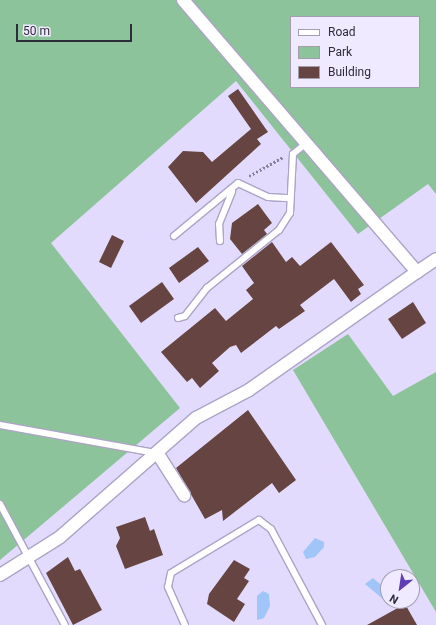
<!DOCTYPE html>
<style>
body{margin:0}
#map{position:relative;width:436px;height:625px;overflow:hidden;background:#e2dbfd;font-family:Roboto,sans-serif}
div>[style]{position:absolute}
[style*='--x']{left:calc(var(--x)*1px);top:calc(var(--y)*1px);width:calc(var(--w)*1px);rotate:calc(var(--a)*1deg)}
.green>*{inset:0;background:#8cc39a}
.water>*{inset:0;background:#9fc5f9}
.building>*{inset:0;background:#664441}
.path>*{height:2.5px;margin-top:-1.25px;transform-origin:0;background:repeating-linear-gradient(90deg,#868199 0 2px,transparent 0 4px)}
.roads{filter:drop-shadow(1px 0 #aca4c5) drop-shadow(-1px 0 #aca4c5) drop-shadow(0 1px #aca4c5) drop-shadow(0 -1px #aca4c5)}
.lane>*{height:6px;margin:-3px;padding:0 3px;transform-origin:3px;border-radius:3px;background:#fff}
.street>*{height:12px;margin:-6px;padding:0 6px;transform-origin:6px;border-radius:6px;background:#fff}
span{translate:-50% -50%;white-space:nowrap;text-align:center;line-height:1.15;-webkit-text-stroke:4px #efeaff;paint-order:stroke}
.legend{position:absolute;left:290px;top:16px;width:130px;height:72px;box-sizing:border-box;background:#efeaff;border:1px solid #a29eb0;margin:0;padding:5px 7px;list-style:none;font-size:12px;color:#2f2c39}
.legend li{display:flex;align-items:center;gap:8px;height:20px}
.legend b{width:20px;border:1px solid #a29eb0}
.north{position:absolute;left:380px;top:569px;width:40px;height:40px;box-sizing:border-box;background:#efeaff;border:1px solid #a29eb0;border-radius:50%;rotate:210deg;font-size:11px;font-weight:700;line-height:16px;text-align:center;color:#2f2c39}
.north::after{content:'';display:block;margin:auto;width:14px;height:18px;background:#603eb6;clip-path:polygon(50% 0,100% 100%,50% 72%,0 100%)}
.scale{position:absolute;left:16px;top:24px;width:116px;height:18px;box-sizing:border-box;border:2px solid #2f2c39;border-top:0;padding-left:5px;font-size:12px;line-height:14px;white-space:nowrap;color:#2f2c39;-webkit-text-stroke:3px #efeaff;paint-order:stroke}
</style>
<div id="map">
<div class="green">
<i style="clip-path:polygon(evenodd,0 0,436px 0,436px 194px,428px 184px,358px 234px,236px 81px,51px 243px,180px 408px,0 560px,0 0,291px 17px,419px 17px,419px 87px,291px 87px,291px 17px)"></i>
<i style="clip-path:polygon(348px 334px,393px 396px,436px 372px,436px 612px,293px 370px)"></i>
</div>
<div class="water">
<i style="clip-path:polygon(315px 538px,324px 542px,324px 547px,315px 557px,306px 559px,303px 552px)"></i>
<i style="clip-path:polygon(373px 578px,387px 590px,388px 595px,383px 599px,365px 584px)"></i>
<i style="clip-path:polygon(263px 591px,269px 594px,270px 606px,264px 618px,257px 620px,257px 596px)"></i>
</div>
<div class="building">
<i style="clip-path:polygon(238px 89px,268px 132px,257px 139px,261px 144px,196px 203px,168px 167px,183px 151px,203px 152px,212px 162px,251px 129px,228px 96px)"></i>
<i style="clip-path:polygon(258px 204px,272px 223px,264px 230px,267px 234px,242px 254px,230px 239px,232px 223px)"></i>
<i style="clip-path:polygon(112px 235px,124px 241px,111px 268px,99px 262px)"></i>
<i style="clip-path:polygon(272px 242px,286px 262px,292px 257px,300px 266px,331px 242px,364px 285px,358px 289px,361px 294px,351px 302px,334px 279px,300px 305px,305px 311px,279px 329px,276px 326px,241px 353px,236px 345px,230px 347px,212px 363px,219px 371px,200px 388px,192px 378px,187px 382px,161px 352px,215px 308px,226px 321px,253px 299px,246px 290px,254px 283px,242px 266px)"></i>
<i style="clip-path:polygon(198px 247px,209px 261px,179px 283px,169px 268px)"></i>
<i style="clip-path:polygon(162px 282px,174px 299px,141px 323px,129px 306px)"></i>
<i style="clip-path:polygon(413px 302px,426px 323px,402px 339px,388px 319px)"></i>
<i style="clip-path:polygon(248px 410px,296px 480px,279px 493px,272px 483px,223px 521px,222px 510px,205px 519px,176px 468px)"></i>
<i style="clip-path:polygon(145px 517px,150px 531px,154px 529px,163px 555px,125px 569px,116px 546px,120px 538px,116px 527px)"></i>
<i style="clip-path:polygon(68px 557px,75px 571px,80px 569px,102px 610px,73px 625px,46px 573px)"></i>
<i style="clip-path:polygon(234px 560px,250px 569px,244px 578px,249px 581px,237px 599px,245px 604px,234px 622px,207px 604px,209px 594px)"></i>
<i style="clip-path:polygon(405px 604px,417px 625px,367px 625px)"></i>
</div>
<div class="path">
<i style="--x:249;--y:176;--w:39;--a:-29"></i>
</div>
<div class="roads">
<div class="lane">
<i style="--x:174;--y:236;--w:83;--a:-39.6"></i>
<i style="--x:238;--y:183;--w:33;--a:25"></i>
<i style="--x:268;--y:197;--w:22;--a:3"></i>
<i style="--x:220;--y:241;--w:17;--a:-93"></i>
<i style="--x:219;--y:224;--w:35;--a:-68"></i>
<i style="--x:178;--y:318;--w:7;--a:-16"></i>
<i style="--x:185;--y:316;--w:36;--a:-52"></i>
<i style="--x:207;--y:288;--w:92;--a:-38.9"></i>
<i style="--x:279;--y:230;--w:20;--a:-57"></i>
<i style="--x:290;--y:213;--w:59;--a:-87.1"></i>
<i style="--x:293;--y:154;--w:19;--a:-39"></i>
<i style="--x:0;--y:425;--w:158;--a:10.2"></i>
<i style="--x:0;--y:504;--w:137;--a:61.8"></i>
<i style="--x:185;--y:625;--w:42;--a:-114.1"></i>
<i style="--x:168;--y:587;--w:14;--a:-78"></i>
<i style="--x:171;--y:573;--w:103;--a:-31.1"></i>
<i style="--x:259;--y:520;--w:15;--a:37"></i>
<i style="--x:271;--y:529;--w:109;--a:62"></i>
</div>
<div class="street">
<i style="--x:183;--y:0;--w:359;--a:49.3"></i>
<i style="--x:417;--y:272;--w:23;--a:-34"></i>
<i style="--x:158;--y:454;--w:49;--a:57.6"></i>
<i style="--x:0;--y:575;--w:71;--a:-32.3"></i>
<i style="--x:60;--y:537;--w:181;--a:-41.2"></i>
<i style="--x:196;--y:418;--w:60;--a:-27.8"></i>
<i style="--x:249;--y:390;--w:205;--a:-35.1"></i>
</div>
</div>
<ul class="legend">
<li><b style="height:5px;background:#fff"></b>Road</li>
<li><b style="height:11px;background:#8cc39a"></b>Park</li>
<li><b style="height:11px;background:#664441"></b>Building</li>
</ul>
<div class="north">N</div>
<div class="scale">50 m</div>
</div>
